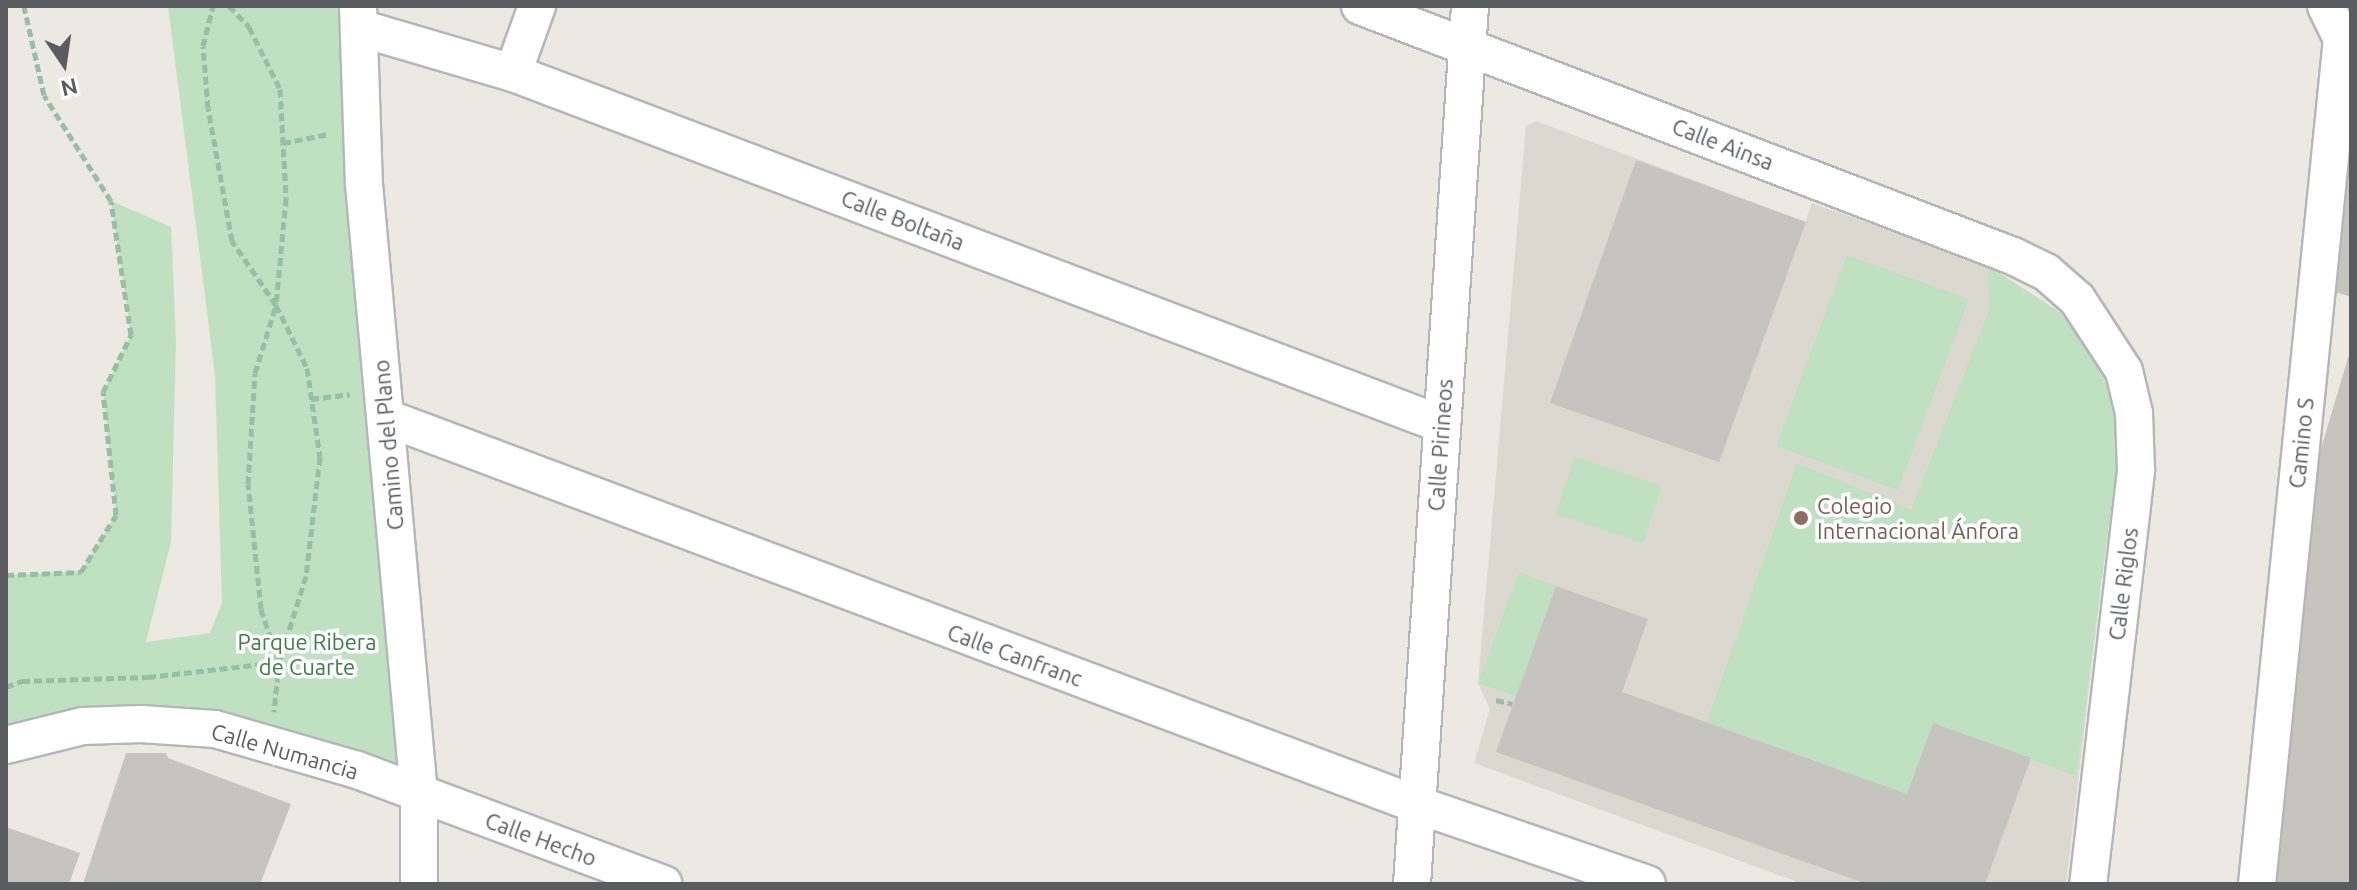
<!DOCTYPE html>
<meta charset="utf-8">
<style>
body{margin:0}
#map{position:relative;width:2357px;height:890px;overflow:hidden;background:#ebe9e1;font-family:Ubuntu,sans-serif}
div>[style]{position:absolute}
[style*='--x']{left:calc(var(--x)*1px);top:calc(var(--y)*1px);width:calc(var(--w)*1px);rotate:calc(var(--a)*1deg)}
.education>*{inset:0;background:#dbd8d0}
.green>*{inset:0;background:#c0e0c2}
.building>*{inset:0;background:#c6c4be}
.path>*{height:5px;margin-top:-2.5px;transform-origin:0;background:repeating-linear-gradient(90deg,#98bea6 0 8px,transparent 0 12px)}
.roads{filter:drop-shadow(2px 0 #b4b6ba) drop-shadow(-2px 0 #b4b6ba) drop-shadow(0 2px #b4b6ba) drop-shadow(0 -2px #b4b6ba)}
.minor>*{height:36px;margin:-18px;padding:0 18px;transform-origin:18px;border-radius:18px;background:#fff}
.dots>*{width:22px;height:22px;translate:-50% -50%;box-sizing:border-box;border:4px solid #fff;border-radius:50%}
span{translate:-50% -50%;white-space:nowrap;text-align:center;line-height:1.15;-webkit-text-stroke:7px #fff;paint-order:stroke}
.street-label{font-size:22px;color:#5a5c60}
.education-label{font-size:22px;color:#785e54}
.left{translate:0 -50%;text-align:left}
.park-label{font-size:22px;color:#3c7d43}
.frame{position:absolute;inset:0;border:8px solid #5a5c60;pointer-events:none}
.north{position:absolute;left:24px;top:24px;width:80px;height:80px;-webkit-text-stroke:6px #fff;paint-order:stroke;rotate:167deg;font-size:22px;font-weight:700;line-height:32px;text-align:center;color:#5a5c60}
.north::after{content:'';display:block;margin:auto;width:28px;height:36px;background:#5a5c60;clip-path:polygon(50% 0,100% 100%,50% 72%,0 100%)}
</style>
<div id="map">
<div class="education">
<i style="clip-path:polygon(1536px 121px,1805px 222px,1812px 203px,1987px 265px,2073px 321px,2100px 595px,2066px 884px,1803px 884px,1474px 763px,1490px 709px,1478px 683px,1526px 126px)"></i>
</div>
<div class="green">
<i style="clip-path:polygon(168px 6px,358px 6px,419px 794px,250px 737px,6px 745px,6px 575px,81px 571px,116px 515px,103px 392px,131px 335px,111px 201px,171px 227px,176px 341px,171px 542px,146px 642px,210px 633px,222px 603px,215px 375px)"></i>
<i style="clip-path:polygon(1847px 255px,1969px 299px,1898px 490px,1776px 446px)"></i>
<i style="clip-path:polygon(1987px 265px,2073px 321px,2114px 399px,2120px 441px,2076px 776px,1933px 723px,1907px 794px,1707px 722px,1797px 463px,1911px 510px,1990px 308px)"></i>
<i style="clip-path:polygon(1575px 457px,1662px 486px,1643px 543px,1556px 514px)"></i>
<i style="clip-path:polygon(1519px 572px,1556px 586px,1516px 696px,1478px 683px)"></i>
</div>
<div class="building">
<i style="clip-path:polygon(2351px 100px,2351px 297px,2332px 291px)"></i>
<i style="clip-path:polygon(1636px 160px,1806px 222px,1719px 462px,1550px 403px)"></i>
<i style="clip-path:polygon(2350px 351px,2351px 884px,2270px 884px,2315px 469px)"></i>
<i style="clip-path:polygon(1556px 586px,1648px 619px,1622px 692px,1907px 794px,1933px 723px,2031px 758px,1985px 884px,1867px 884px,1496px 752px)"></i>
<i style="clip-path:polygon(126px 753px,166px 753px,168px 758px,291px 804px,260px 884px,83px 884px)"></i>
<i style="clip-path:polygon(6px 827px,80px 853px,69px 884px,6px 884px)"></i>
</div>
<div class="path">
<i style="--x:229;--y:6;--w:29;--a:46"></i>
<i style="--x:249;--y:27;--w:69;--a:63.4"></i>
<i style="--x:280;--y:89;--w:109;--a:86.8"></i>
<i style="--x:286;--y:198;--w:107;--a:95.3"></i>
<i style="--x:276;--y:305;--w:70;--a:63.8"></i>
<i style="--x:307;--y:368;--w:90;--a:81.7"></i>
<i style="--x:320;--y:457;--w:120;--a:96.7"></i>
<i style="--x:306;--y:576;--w:90;--a:107.4"></i>
<i style="--x:279;--y:662;--w:50;--a:95.7"></i>
<i style="--x:283;--y:143;--w:47;--a:-11.1"></i>
<i style="--x:311;--y:399;--w:39;--a:-7"></i>
<i style="--x:6;--y:575;--w:75;--a:-2.3"></i>
<i style="--x:81;--y:572;--w:67;--a:-58.4"></i>
<i style="--x:116;--y:515;--w:124;--a:-96"></i>
<i style="--x:103;--y:392;--w:64;--a:-63.8"></i>
<i style="--x:131;--y:335;--w:135;--a:-98.5"></i>
<i style="--x:111;--y:201;--w:125;--a:-122.3"></i>
<i style="--x:44;--y:95;--w:91;--a:-102.7"></i>
<i style="--x:6;--y:687;--w:17;--a:-21"></i>
<i style="--x:22;--y:681;--w:126;--a:-1.8"></i>
<i style="--x:148;--y:677;--w:132;--a:-6.5"></i>
<i style="--x:279;--y:662;--w:56;--a:-108.8"></i>
<i style="--x:261;--y:609;--w:126;--a:-95.9"></i>
<i style="--x:248;--y:484;--w:111;--a:-86.4"></i>
<i style="--x:255;--y:373;--w:71;--a:-72.8"></i>
<i style="--x:276;--y:305;--w:78;--a:-124.5"></i>
<i style="--x:232;--y:241;--w:135;--a:-100.2"></i>
<i style="--x:208;--y:108;--w:62;--a:-94.6"></i>
<i style="--x:203;--y:46;--w:41;--a:-76"></i>
<i style="--x:1496;--y:700;--w:17;--a:13"></i>
</div>
<div class="roads">
<div class="minor">
<i style="--x:358;--y:6;--w:178;--a:88.1"></i>
<i style="--x:364;--y:184;--w:612;--a:84.85"></i>
<i style="--x:419;--y:794;--w:90;--a:90"></i>
<i style="--x:1360;--y:6;--w:699;--a:20.95"></i>
<i style="--x:2013;--y:256;--w:37;--a:26"></i>
<i style="--x:2046;--y:272;--w:41;--a:41.1"></i>
<i style="--x:2077;--y:299;--w:86;--a:56.9"></i>
<i style="--x:2124;--y:371;--w:43;--a:76.6"></i>
<i style="--x:2134;--y:413;--w:58;--a:88"></i>
<i style="--x:2136;--y:471;--w:416;--a:96.6"></i>
<i style="--x:360;--y:28;--w:159;--a:16.4"></i>
<i style="--x:513;--y:73;--w:992;--a:20.72"></i>
<i style="--x:513;--y:73;--w:71;--a:-70.3"></i>
<i style="--x:387;--y:418;--w:1101;--a:20.57"></i>
<i style="--x:1418;--y:805;--w:242;--a:19"></i>
<i style="--x:6;--y:745;--w:79;--a:-13.9"></i>
<i style="--x:83;--y:726;--w:58;--a:-2"></i>
<i style="--x:141;--y:724;--w:74;--a:3.9"></i>
<i style="--x:215;--y:729;--w:148;--a:16.1"></i>
<i style="--x:357;--y:770;--w:327;--a:20.4"></i>
<i style="--x:1412;--y:884;--w:880;--a:-86.22"></i>
<i style="--x:2257;--y:884;--w:849;--a:-84.26"></i>
<i style="--x:2342;--y:39;--w:37;--a:-116"></i>
</div>
</div>
<div class="dots">
<i style="left:1801px;top:518px;background:#8d6e63"></i>
</div>
<div class="street-label">
<span style="left:1723px;top:144px;rotate:21deg">Calle Ainsa</span>
<span style="left:903px;top:220px;rotate:21deg">Calle Boltaña</span>
<span style="left:2301px;top:443px;rotate:-84deg">Camino S</span>
<span style="left:388px;top:445px;rotate:-95deg">Camino del Plano</span>
<span style="left:1440px;top:445px;rotate:-86deg">Calle Pirineos</span>
<span style="left:2123px;top:584px;rotate:-83deg">Calle Riglos</span>
<span style="left:1015px;top:655px;rotate:20deg">Calle Canfranc</span>
<span style="left:285px;top:751px;rotate:16deg">Calle Numancia</span>
<span style="left:541px;top:839px;rotate:20deg">Calle Hecho</span>
</div>
<div class="education-label">
<span class="left" style="left:1817px;top:518px">Colegio<br>Internacional Ánfora</span>
</div>
<div class="park-label">
<span style="left:307px;top:654px">Parque Ribera<br>de Cuarte</span>
</div>
<div class="frame"></div>
<div class="north">N</div>
</div>
